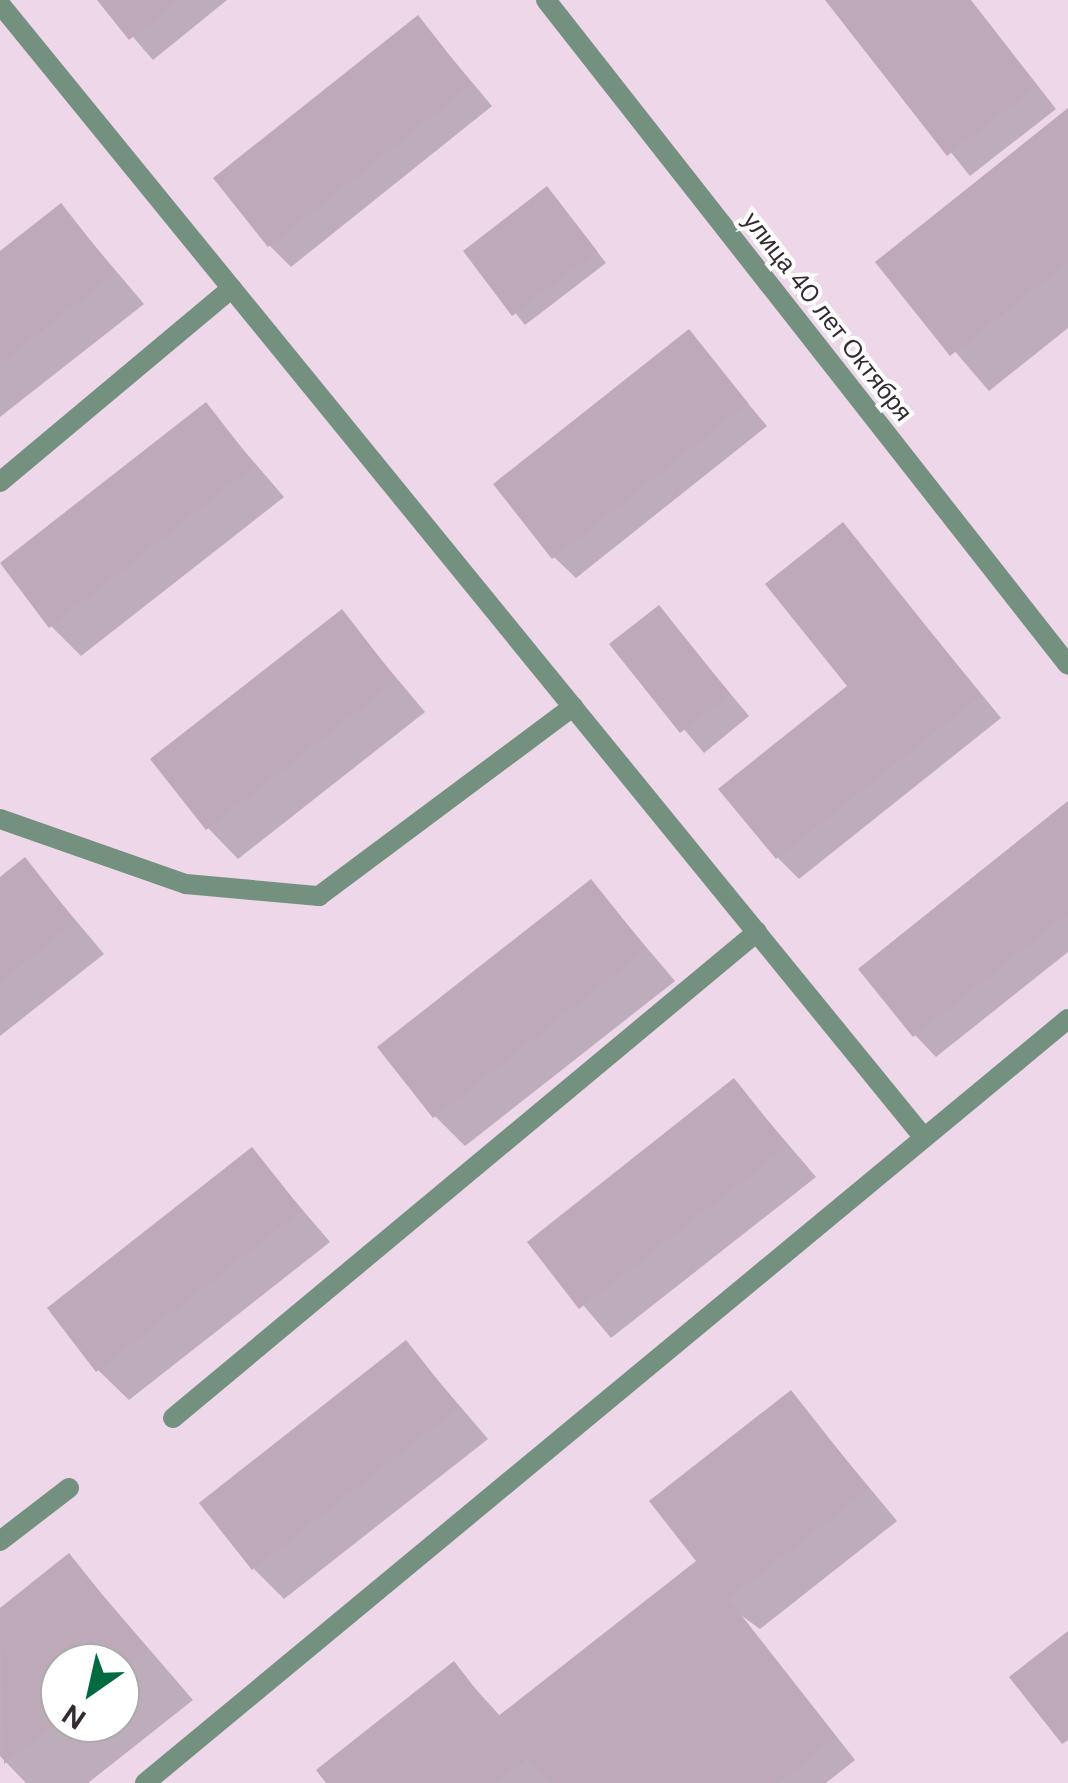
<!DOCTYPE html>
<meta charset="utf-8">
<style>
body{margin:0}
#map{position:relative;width:1068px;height:1783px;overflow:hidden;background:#edd7e8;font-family:"DM Sans",sans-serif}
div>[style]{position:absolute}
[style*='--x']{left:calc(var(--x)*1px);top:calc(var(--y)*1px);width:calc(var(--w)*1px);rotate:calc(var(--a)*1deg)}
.shadow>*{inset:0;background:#0003}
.building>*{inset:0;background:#bea9b9}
.service>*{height:20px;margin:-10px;padding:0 10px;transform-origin:10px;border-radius:10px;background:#74917f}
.minor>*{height:20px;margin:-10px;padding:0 10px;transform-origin:10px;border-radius:10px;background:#74917f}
span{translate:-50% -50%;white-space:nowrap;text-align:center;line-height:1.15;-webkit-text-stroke:8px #fff;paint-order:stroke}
.street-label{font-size:25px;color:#332b31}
.north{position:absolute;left:40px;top:1643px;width:100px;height:100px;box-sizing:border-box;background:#fff;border:2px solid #adaaad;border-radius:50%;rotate:214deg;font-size:28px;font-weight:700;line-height:40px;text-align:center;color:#332b31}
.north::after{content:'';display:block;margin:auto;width:35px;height:45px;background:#026a40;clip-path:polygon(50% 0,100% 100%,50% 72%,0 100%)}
</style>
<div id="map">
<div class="shadow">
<i style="clip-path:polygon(101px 0,227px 0,153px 60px)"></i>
<i style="clip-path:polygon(828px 0,971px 0,1056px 109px,970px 176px)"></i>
<i style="clip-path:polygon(418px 18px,492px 106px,291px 267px,269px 245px)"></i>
<i style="clip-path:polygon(1068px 111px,1068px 328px,989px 391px,879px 263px)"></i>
<i style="clip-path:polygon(557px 200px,606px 263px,525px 325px,466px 251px)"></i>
<i style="clip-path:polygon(61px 206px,144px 304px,0 417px,0 255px)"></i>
<i style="clip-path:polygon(688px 332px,767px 426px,576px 578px,554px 557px)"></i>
<i style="clip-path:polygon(205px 405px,284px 497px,81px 656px,51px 626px)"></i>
<i style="clip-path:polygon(843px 525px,1001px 718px,799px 879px,778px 858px,850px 687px)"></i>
<i style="clip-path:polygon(659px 608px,749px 716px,704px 753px,613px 645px)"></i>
<i style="clip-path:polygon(341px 612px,425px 712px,238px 859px,208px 828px)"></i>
<i style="clip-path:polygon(1068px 805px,1068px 952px,936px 1057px,915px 1035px)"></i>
<i style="clip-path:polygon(25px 860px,104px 954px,0 1036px,0 880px)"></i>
<i style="clip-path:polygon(591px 882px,675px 981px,465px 1146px,435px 1116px)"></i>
<i style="clip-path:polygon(734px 1081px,816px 1177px,611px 1338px,530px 1242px)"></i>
<i style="clip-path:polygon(252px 1151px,330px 1242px,129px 1400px,98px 1370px)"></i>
<i style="clip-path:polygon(406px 1343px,488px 1439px,284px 1599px,254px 1569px)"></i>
<i style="clip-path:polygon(791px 1393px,897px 1521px,760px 1629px,742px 1616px,855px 1760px,826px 1783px,329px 1783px,454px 1665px,501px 1717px,700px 1561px)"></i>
<i style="clip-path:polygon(evenodd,69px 1556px,193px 1700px,88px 1783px,26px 1783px,0 1756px,0 1611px,69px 1556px,60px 1663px,120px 1663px,120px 1723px,60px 1723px,60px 1663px)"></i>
</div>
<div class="building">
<i style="clip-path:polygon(97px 0,179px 0,129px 40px)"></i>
<i style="clip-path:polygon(825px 0,969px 0,1036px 86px,947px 156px)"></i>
<i style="clip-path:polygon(418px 15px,472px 84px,268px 247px,213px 178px)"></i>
<i style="clip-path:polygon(1068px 108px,1068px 262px,950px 356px,875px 262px)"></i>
<i style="clip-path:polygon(547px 186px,597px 251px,512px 316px,463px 251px)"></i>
<i style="clip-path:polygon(61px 203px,116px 273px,0 363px,0 251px)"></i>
<i style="clip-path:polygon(689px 329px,748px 403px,552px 559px,493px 484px)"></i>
<i style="clip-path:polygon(206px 402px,255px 465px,49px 628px,0 563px)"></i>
<i style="clip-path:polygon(843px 522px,981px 695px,776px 859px,718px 789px,847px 686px,765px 584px)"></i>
<i style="clip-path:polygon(659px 605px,730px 694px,680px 733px,609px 644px)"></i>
<i style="clip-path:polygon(342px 609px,397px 680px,206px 830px,150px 759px)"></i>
<i style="clip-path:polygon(1068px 801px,1068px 913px,913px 1037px,858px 969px)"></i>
<i style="clip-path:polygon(25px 857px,76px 922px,0 982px,0 877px)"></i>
<i style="clip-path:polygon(591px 879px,647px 949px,433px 1118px,377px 1047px)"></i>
<i style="clip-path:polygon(734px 1078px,788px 1146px,579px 1309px,527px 1242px)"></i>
<i style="clip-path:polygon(252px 1147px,302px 1210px,96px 1372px,47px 1308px)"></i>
<i style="clip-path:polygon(406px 1340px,459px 1407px,252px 1570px,199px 1503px)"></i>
<i style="clip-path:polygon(791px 1390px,869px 1489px,727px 1600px,836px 1737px,778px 1783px,549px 1783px,529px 1757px,496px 1783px,326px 1783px,316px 1770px,454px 1661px,497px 1717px,696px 1561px,649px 1501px)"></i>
<i style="clip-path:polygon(69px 1553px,147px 1651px,120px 1672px,120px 1663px,60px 1663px,60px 1719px,4px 1764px,0 1608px)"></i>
<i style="clip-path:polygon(1068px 1631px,1068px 1740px,1062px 1744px,1009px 1677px)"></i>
</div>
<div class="service">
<i style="--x:0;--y:4;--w:1456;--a:50.82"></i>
<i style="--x:0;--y:482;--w:302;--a:-39.9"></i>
<i style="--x:0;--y:819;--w:197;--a:19.3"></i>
<i style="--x:186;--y:884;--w:134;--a:5.2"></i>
<i style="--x:319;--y:896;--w:317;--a:-36.7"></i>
<i style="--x:173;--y:1418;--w:760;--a:-39.77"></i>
<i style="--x:0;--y:1541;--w:87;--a:-37.5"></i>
<i style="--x:145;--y:1783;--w:1198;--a:-39.62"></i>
</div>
<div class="minor">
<i style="--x:546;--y:0;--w:845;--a:51.87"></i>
</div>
<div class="street-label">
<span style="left:827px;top:317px;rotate:52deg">улица 40 лет Октября</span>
</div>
<div class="north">N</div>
</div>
